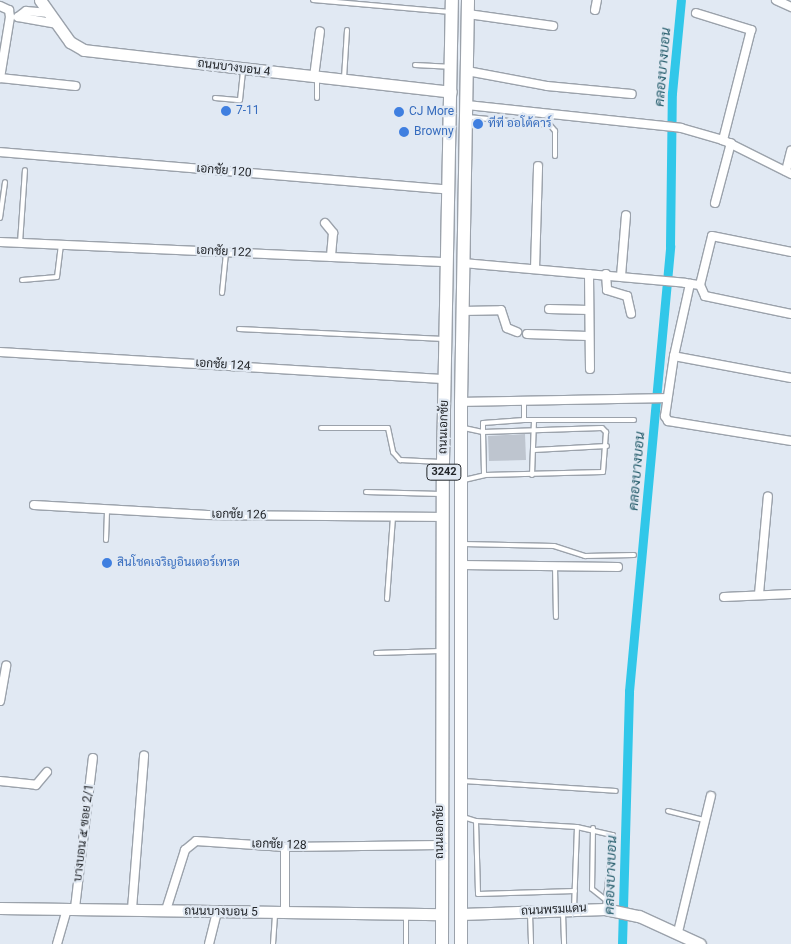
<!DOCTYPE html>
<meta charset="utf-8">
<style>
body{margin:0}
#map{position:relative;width:791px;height:944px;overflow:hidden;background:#e1e9f3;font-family:Roboto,Sarabun,sans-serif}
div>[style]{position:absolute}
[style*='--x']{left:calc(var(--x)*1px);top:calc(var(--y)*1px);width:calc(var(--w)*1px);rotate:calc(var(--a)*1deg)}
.canal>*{height:9px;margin:-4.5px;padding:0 4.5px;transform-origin:4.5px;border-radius:4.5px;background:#31c7e9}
.building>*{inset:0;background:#bec5cf}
.roads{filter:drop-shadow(1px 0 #9ba2ab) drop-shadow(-1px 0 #9ba2ab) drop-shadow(0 1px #9ba2ab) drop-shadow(0 -1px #9ba2ab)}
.lane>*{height:4px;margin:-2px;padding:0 2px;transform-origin:2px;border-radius:2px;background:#fff}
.street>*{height:8px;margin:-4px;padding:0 4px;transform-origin:4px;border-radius:4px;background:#fff}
.secondary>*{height:11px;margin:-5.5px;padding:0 5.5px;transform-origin:5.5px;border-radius:5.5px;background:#fff}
.primary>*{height:12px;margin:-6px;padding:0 6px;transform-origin:6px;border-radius:6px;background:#fff}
.dots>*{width:14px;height:14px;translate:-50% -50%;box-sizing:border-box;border:2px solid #e1e9f3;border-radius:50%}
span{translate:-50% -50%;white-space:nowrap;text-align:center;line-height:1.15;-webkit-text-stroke:4.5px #e1e9f3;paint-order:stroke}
.shield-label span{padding:1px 4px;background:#e1e9f3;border:1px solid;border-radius:4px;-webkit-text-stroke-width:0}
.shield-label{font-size:11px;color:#222529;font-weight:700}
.street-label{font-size:12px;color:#222529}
.shop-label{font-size:12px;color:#366cbe}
.left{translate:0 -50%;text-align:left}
.water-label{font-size:14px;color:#1f5867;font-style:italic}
</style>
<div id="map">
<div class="canal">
<i style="--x:622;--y:944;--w:253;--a:-88.4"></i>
<i style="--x:629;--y:691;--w:447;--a:-84.7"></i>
<i style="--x:670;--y:246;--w:153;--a:-89.3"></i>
<i style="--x:672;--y:93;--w:93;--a:-84.5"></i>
</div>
<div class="building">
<i style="clip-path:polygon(525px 434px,526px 460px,489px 461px,488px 436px)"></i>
</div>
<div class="roads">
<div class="lane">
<i style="--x:313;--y:0;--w:138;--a:5"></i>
<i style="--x:415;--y:65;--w:34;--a:3"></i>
<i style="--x:317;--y:78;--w:20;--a:90"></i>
<i style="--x:344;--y:78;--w:48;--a:-86.4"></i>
<i style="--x:215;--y:98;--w:25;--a:5"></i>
<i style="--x:240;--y:100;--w:31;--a:-84"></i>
<i style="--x:468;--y:117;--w:82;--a:5.6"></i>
<i style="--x:550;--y:125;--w:8;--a:50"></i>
<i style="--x:555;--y:131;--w:25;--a:90"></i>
<i style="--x:0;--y:218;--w:36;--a:-82"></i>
<i style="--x:20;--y:243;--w:73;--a:-86.1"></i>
<i style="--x:22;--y:280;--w:35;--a:-5"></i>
<i style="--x:57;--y:277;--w:32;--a:-83"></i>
<i style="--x:222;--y:293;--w:40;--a:-84.3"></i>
<i style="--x:239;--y:329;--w:205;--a:2.8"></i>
<i style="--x:524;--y:420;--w:110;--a:0"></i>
<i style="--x:321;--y:428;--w:67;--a:0"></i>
<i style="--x:388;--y:428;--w:25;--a:78"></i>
<i style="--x:393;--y:452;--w:11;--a:49"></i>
<i style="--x:400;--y:460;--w:41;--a:2.8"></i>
<i style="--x:464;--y:428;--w:19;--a:12"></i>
<i style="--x:483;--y:432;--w:119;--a:-1.9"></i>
<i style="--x:602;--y:428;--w:6;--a:45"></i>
<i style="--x:606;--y:432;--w:40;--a:94.3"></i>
<i style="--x:603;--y:472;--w:118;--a:178.5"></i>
<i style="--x:485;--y:475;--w:2;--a:-117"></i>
<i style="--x:484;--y:473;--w:41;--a:-91.4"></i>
<i style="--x:483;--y:432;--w:9;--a:-90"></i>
<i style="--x:483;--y:423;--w:41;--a:-4.2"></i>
<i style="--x:524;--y:420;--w:20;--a:-90"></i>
<i style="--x:534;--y:450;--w:73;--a:-3.1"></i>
<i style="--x:532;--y:475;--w:55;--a:-87.9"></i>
<i style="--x:464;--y:480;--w:22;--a:-13"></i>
<i style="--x:366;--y:492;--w:75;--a:1.5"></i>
<i style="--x:106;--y:540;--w:31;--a:-88"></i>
<i style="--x:463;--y:544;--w:91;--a:1.3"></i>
<i style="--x:554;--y:546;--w:33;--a:18"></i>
<i style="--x:585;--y:556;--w:49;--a:-1.2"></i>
<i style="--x:555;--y:566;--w:51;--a:88.9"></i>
<i style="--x:387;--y:599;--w:82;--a:-85.8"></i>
<i style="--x:376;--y:653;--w:64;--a:-1.8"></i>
<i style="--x:463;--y:781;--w:153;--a:3.7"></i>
<i style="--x:668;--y:811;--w:37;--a:14"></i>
<i style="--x:463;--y:817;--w:14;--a:17"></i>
<i style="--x:476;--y:821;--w:73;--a:88.4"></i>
<i style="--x:478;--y:894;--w:97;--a:-1.8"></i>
<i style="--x:476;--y:821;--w:101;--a:3.4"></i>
<i style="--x:593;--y:828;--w:61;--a:90.9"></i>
<i style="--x:592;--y:889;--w:18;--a:38"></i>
<i style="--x:574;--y:909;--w:82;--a:-87.9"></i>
<i style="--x:577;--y:827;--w:37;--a:13"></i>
<i style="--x:613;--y:835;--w:73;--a:96.3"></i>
<i style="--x:563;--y:913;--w:31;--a:88"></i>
<i style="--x:530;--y:914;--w:30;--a:88"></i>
<i style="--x:273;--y:944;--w:31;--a:-86"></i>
<i style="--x:406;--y:944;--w:28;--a:-90"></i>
</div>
<div class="street">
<i style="--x:776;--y:0;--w:17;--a:25"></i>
<i style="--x:0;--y:6;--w:10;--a:24"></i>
<i style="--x:9;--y:10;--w:7;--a:82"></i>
<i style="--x:10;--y:17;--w:62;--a:99.3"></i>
<i style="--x:0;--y:78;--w:76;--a:6"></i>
<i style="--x:595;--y:10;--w:10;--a:-79"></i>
<i style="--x:49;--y:13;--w:23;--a:-175"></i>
<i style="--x:26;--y:11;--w:10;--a:143"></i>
<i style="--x:18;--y:17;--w:40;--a:10"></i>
<i style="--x:696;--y:13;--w:58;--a:17.2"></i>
<i style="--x:751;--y:30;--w:114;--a:104.3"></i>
<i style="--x:468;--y:14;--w:86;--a:8"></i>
<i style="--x:467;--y:71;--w:81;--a:10.6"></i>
<i style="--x:547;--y:86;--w:85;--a:5.4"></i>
<i style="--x:314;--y:77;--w:46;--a:-82.6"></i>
<i style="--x:467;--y:105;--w:215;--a:6.1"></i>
<i style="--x:681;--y:128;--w:44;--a:15.9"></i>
<i style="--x:723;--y:140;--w:76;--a:26.6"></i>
<i style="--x:0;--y:152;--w:451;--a:4.8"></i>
<i style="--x:786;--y:171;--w:21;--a:-76"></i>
<i style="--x:715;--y:203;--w:62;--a:-75.1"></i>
<i style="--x:325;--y:223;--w:13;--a:51"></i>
<i style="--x:333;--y:233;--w:24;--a:95"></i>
<i style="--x:0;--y:242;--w:448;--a:2.6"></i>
<i style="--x:463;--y:263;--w:223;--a:5.1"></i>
<i style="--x:685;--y:283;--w:15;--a:8"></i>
<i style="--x:700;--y:285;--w:12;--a:66"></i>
<i style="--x:705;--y:296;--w:88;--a:11.8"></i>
<i style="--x:535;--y:269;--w:103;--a:-88.3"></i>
<i style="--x:589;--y:274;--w:95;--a:89.4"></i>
<i style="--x:606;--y:274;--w:16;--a:86"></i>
<i style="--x:607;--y:290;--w:21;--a:17"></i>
<i style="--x:627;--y:296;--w:18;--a:77"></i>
<i style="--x:621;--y:276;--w:61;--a:-85.3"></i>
<i style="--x:700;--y:285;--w:50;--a:-76.2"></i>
<i style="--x:712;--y:236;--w:81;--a:11.4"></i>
<i style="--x:549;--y:309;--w:40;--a:1.4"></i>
<i style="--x:462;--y:311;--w:39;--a:-1"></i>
<i style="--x:501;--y:310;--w:19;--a:72"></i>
<i style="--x:507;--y:328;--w:11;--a:22"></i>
<i style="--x:527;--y:334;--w:61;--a:1.9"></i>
<i style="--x:0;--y:352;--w:447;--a:3.5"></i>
<i style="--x:674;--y:356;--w:74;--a:-77.5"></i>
<i style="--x:791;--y:378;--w:119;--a:-169.4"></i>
<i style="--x:674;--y:356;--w:61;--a:98.5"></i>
<i style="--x:665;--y:416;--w:6;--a:59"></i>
<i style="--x:668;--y:421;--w:125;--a:9.2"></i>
<i style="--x:461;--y:402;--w:206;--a:-1.1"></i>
<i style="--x:34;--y:505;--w:174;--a:3.3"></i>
<i style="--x:208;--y:515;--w:236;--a:0.5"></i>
<i style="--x:462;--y:565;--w:156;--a:0.7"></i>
<i style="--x:759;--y:594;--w:98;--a:-84.8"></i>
<i style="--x:724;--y:597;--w:67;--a:-2.6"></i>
<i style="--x:0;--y:701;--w:36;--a:-80"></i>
<i style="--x:0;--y:781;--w:36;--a:6"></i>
<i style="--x:36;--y:785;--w:17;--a:-50"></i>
<i style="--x:75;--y:908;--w:151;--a:-83.2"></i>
<i style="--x:132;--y:909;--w:154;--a:-85.5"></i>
<i style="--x:166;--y:910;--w:63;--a:-72.4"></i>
<i style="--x:185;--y:850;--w:14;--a:-39"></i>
<i style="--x:196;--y:841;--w:89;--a:3.9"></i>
<i style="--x:285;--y:847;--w:155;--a:-0.7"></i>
<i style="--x:285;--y:913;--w:66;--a:-90"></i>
<i style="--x:678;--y:932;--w:140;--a:-76.4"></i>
<i style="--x:57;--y:944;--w:37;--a:-74"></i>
<i style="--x:209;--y:944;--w:34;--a:-76"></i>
</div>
<div class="secondary">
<i style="--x:40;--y:0;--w:52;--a:54.5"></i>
<i style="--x:70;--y:42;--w:16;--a:30"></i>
<i style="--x:84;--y:50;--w:369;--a:6.5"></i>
<i style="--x:0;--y:908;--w:442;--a:0.8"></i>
<i style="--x:461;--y:914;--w:144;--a:-2"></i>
<i style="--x:605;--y:909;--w:35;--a:12"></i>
<i style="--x:639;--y:916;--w:67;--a:24.7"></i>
</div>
<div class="primary">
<i style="--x:442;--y:944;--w:482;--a:-89.9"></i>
<i style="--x:443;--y:462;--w:462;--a:-88.9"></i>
<i style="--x:461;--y:944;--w:542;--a:-90"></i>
<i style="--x:461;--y:402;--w:402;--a:-89"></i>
</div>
</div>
<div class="dots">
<i style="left:226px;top:111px;background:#3f7fe0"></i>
<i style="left:399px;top:112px;background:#3f7fe0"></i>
<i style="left:478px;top:124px;background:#3f7fe0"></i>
<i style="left:404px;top:132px;background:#3f7fe0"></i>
<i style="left:107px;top:563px;background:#3f7fe0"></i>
</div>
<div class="shield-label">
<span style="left:444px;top:472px">3242</span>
</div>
<div class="street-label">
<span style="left:234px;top:68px;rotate:7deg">ถนนบางบอน 4</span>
<span style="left:224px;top:171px;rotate:5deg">เอกชัย 120</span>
<span style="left:224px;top:252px;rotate:3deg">เอกชัย 122</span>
<span style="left:223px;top:365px;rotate:4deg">เอกชัย 124</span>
<span style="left:444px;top:427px;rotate:-88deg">ถนนเอกชัย</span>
<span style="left:239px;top:515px;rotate:1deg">เอกชัย 126</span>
<span style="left:440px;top:832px;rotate:-90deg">ถนนเอกชัย</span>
<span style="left:84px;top:833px;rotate:-83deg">บางบอน ๕ ซอย 2/1</span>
<span style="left:279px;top:845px;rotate:2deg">เอกชัย 128</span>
<span style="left:554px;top:910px;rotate:-3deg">ถนนพรมแดน</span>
<span style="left:221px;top:912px;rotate:1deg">ถนนบางบอน 5</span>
</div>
<div class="shop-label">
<span class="left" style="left:236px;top:111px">7-11</span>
<span class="left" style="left:409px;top:112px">CJ More</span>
<span class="left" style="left:488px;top:124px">ทีที ออโต้คาร์</span>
<span class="left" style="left:414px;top:132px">Browny</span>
<span class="left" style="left:117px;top:563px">สินโชคเจริญอินเตอร์เทรด</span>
</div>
<div class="water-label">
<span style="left:662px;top:67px;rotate:-85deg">คลองบางบอน</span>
<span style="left:636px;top:471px;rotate:-85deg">คลองบางบอน</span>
<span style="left:610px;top:875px;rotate:-88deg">คลองบางบอน</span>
</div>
</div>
